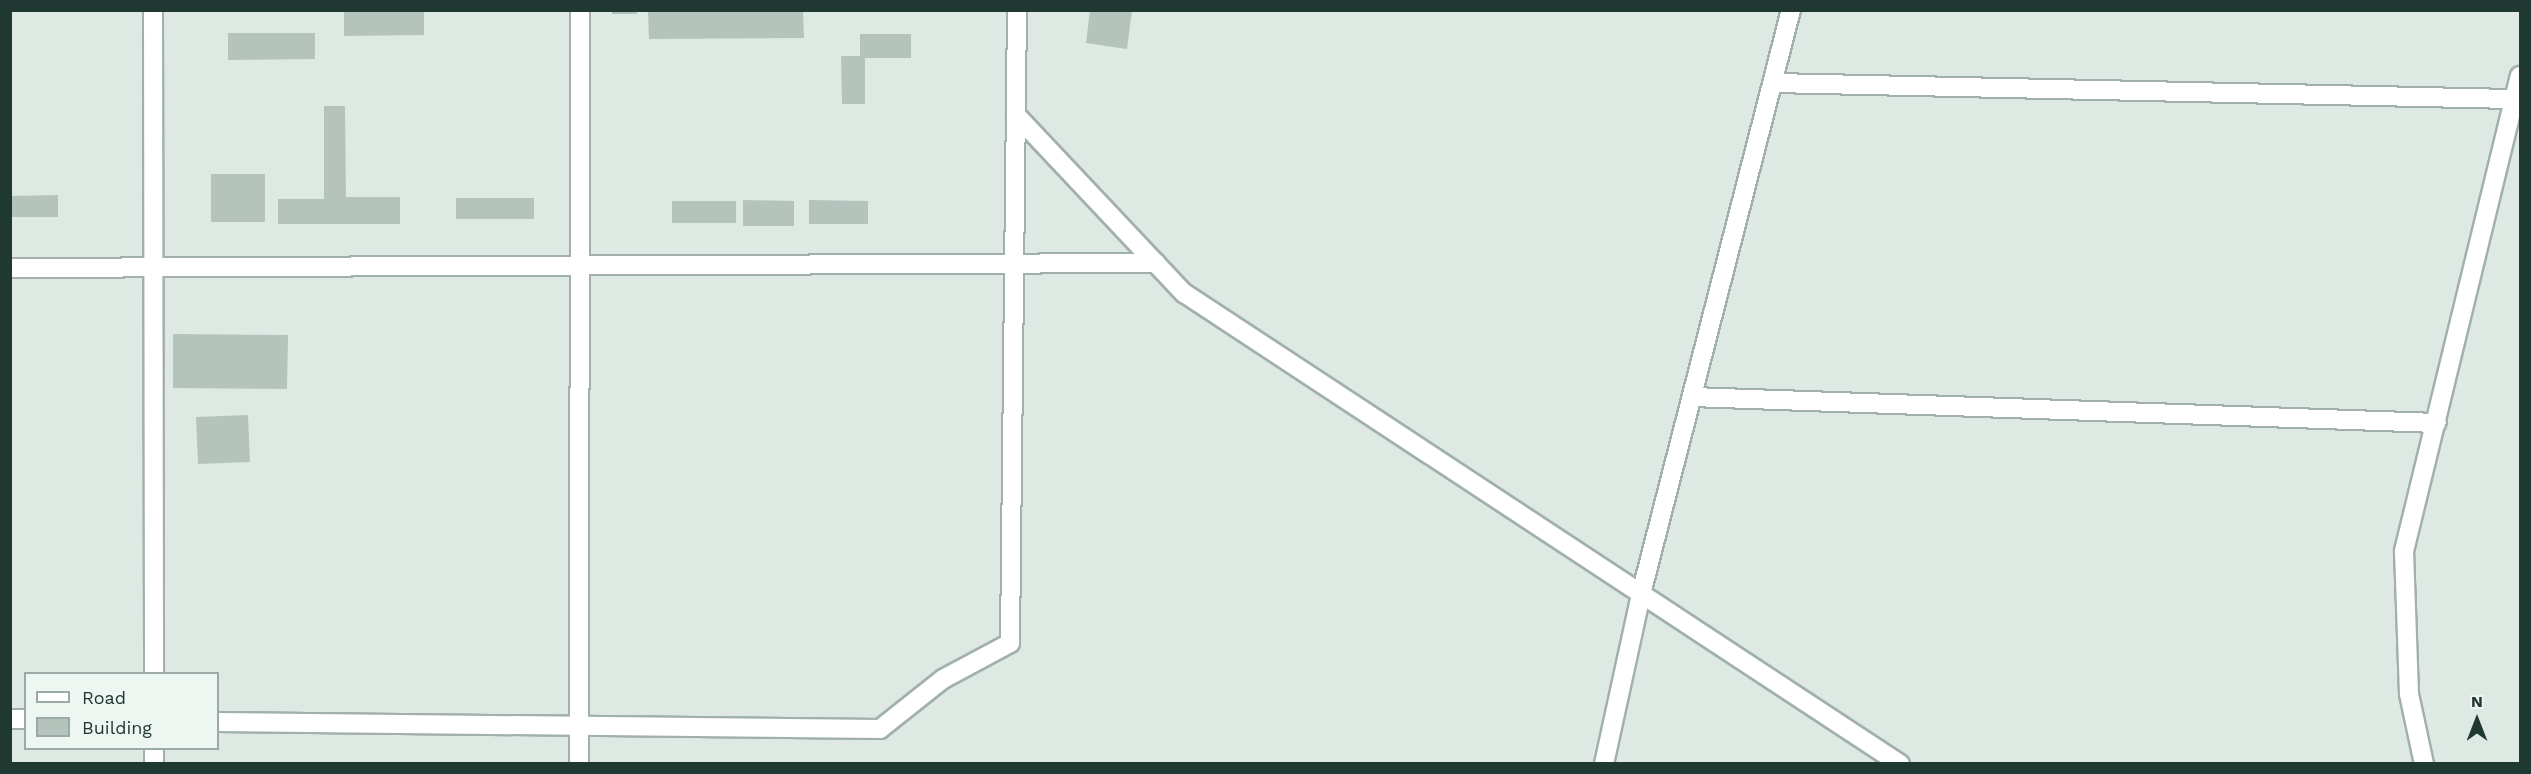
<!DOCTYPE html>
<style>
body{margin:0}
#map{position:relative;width:2531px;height:774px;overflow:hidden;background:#dee9e4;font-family:"Work Sans",sans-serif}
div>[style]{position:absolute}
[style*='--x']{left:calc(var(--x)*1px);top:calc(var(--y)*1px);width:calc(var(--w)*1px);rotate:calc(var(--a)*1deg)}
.building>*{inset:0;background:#b4c4bd}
.roads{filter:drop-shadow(2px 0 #a1b0ab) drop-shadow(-2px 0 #a1b0ab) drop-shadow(0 2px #a1b0ab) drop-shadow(0 -2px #a1b0ab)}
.minor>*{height:18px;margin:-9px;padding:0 9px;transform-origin:9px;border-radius:9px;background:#fff}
span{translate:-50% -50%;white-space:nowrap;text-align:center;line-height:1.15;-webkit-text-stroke:4.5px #eef6f2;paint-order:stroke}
.frame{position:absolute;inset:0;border:12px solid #203832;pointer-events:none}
.legend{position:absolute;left:24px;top:672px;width:195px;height:78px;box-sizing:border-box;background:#eef6f2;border:2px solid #9caaa5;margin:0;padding:8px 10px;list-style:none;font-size:18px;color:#203832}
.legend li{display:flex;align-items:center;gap:12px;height:30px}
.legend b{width:30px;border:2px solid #9caaa5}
.north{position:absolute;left:2447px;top:690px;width:60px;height:60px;-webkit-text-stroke:4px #eef6f2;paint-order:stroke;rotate:0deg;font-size:16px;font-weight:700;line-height:24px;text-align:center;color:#203832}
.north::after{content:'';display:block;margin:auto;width:21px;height:27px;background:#203832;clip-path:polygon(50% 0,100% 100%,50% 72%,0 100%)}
</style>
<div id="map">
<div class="building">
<i style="clip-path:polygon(344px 10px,424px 10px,424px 35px,344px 36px)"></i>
<i style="clip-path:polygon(612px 10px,637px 10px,637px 14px,612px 14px)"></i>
<i style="clip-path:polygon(648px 10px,803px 10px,804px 38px,649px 39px)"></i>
<i style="clip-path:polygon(1090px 10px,1132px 10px,1127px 49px,1086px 43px)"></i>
<i style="clip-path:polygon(228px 33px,315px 33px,315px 59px,228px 60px)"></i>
<i style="clip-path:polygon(860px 34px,911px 34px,911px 58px,865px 58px,865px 104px,842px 104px,841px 56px,860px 56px)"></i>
<i style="clip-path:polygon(324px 106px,345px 106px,346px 197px,400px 197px,400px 224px,278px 224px,278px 199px,324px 199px)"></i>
<i style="clip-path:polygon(211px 174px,265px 174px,265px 222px,211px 222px)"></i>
<i style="clip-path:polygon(58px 195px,58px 217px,10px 217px,10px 196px)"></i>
<i style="clip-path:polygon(456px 198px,534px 198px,534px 219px,456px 219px)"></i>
<i style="clip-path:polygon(743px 200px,794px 201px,794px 226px,743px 226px)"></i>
<i style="clip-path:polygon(809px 200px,868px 201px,868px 224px,809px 224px)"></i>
<i style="clip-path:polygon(672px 201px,736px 201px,736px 223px,672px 223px)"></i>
<i style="clip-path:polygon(173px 334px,288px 335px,287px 389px,173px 388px)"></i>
<i style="clip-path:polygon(248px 415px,250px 462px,198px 464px,196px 417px)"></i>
</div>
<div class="roads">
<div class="minor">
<i style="--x:153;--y:10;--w:664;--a:89.91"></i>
<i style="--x:1773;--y:83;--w:742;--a:1.24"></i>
<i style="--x:1016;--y:115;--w:245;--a:46.7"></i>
<i style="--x:1184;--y:293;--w:857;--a:33.34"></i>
<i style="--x:10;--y:268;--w:1146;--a:-0.25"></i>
<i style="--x:1692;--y:397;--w:745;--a:2"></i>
<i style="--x:10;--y:719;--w:16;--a:0"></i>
<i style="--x:218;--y:722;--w:662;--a:0.61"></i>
<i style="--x:880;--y:729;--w:80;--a:-38.4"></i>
<i style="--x:943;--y:679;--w:76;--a:-28.2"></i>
<i style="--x:1010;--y:643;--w:633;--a:-89.37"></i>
<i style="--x:154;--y:748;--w:16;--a:90"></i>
<i style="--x:579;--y:764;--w:754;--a:-89.92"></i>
<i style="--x:1604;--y:764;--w:174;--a:-77.7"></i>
<i style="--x:1641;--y:594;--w:603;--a:-75.6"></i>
<i style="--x:2424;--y:764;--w:72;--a:-102.1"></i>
<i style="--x:2409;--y:694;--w:143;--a:-92"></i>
<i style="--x:2404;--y:551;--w:489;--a:-76.3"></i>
</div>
</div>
<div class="frame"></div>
<ul class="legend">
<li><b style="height:8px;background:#fff"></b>Road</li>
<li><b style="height:16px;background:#b4c4bd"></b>Building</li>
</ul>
<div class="north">N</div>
</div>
